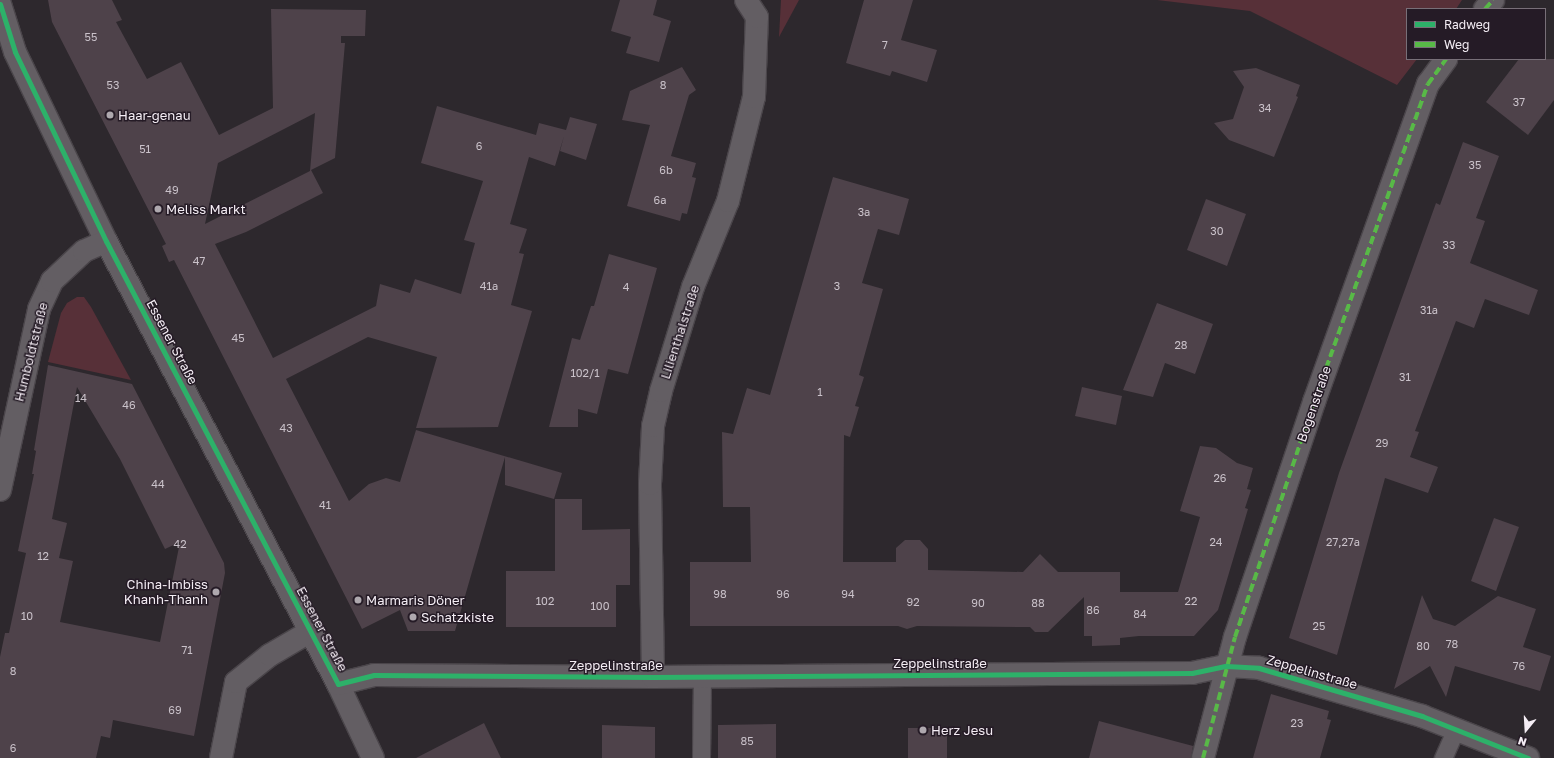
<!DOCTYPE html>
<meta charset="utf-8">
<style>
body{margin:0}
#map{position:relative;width:1554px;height:758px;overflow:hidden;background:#2d282d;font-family:"Golos Text",sans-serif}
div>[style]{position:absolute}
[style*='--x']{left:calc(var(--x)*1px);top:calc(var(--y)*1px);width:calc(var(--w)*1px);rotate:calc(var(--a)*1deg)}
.green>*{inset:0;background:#573038}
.building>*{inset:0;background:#4e424a}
.roads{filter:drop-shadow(1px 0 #4a454a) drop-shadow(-1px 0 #4a454a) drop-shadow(0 1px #4a454a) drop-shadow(0 -1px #4a454a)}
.lane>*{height:17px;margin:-8.5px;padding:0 8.5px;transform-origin:8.5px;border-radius:8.5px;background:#635e63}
.street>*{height:22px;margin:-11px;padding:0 11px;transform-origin:11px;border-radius:11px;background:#635e63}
.quiet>*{height:4px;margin-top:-2px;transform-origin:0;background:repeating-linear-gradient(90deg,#58b947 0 8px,transparent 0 12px)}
.cycleway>*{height:5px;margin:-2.5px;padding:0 2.5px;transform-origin:2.5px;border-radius:2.5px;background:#2db169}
.dots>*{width:11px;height:11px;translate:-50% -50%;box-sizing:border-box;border:2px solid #251b26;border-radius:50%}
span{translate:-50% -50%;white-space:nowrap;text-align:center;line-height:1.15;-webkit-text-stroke:3px #251b26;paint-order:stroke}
.number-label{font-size:11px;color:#cac2ca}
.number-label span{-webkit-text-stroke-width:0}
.poi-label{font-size:13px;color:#f4edf4}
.left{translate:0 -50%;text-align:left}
.right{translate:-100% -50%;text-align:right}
.street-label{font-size:13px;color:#f4edf4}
.legend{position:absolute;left:1406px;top:8px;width:140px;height:52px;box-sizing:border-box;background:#251b26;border:1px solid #786f78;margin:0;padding:5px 7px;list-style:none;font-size:12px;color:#f4edf4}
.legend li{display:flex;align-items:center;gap:8px;height:20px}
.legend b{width:20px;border:1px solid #786f78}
.north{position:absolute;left:1506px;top:710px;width:40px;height:40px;-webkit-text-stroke:3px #251b26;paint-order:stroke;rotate:198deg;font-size:11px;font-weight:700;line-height:16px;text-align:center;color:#f4edf4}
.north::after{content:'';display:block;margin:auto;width:14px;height:18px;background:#f4edf4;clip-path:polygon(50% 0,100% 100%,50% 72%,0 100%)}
</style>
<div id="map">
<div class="green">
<i style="clip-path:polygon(781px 0,799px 0,779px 37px)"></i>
<i style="clip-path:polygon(1157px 0,1462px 0,1456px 9px,1407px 9px,1407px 59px,1417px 59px,1397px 85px,1250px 11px)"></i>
<i style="clip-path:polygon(77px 297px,84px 297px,91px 307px,131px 380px,48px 362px,61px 313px,67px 303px)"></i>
</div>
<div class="building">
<i style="clip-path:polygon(evenodd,48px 0,112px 0,122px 20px,116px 22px,147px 79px,181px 62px,219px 135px,273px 108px,271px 9px,366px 10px,365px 36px,341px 36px,341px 43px,345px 43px,335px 158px,311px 170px,323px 193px,246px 232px,215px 244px,273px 358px,376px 306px,380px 284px,410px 293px,415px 279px,461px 294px,475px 243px,464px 240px,483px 181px,421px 163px,437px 106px,536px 135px,539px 123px,566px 130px,570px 117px,597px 124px,586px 160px,560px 151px,564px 136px,555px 166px,529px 157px,510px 224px,527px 229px,519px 253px,524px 254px,511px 305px,532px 311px,498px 427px,416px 428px,437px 357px,368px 337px,286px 379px,349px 501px,369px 484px,386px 478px,400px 482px,416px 430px,562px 473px,554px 499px,505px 485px,505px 457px,455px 631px,408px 631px,400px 610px,362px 629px,174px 260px,169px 262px,162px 246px,166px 244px,52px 22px,48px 0,315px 113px,310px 171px,205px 224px,218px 163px,315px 113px)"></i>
<i style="clip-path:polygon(620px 0,657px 0,653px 15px,671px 21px,659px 62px,626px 53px,631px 37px,611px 31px)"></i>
<i style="clip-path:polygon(864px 0,913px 0,901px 40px,937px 50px,927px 82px,892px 71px,890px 76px,846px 63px)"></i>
<i style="clip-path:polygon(1519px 59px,1554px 59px,1554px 100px,1528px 135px,1486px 102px)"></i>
<i style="clip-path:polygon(682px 67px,696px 90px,689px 95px,671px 156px,696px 163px,692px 177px,696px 178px,687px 214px,682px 213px,680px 221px,627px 206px,650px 125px,622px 120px,630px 91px)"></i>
<i style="clip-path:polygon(1256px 68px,1300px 85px,1296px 96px,1298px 97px,1274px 157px,1229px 140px,1214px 123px,1233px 119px,1244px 87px,1233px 71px)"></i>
<i style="clip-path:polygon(1463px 142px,1499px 156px,1476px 218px,1485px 221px,1470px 263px,1538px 290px,1529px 315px,1485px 299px,1474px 328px,1456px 321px,1415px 431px,1419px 432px,1410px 457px,1438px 467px,1428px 493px,1385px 478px,1337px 655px,1289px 638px,1339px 473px,1436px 203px,1440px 205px)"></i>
<i style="clip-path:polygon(833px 177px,909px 199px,899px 235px,878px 229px,862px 283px,883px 289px,859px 375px,864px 377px,855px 406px,859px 407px,850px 437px,844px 435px,843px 562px,896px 562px,896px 548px,905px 540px,920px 540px,928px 549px,928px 570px,1023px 572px,1040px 554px,1058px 572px,1120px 572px,1120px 592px,1178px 592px,1200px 517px,1180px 511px,1200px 446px,1216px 448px,1237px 463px,1253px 468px,1247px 489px,1251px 490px,1245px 508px,1248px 509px,1218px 610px,1194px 636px,1139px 636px,1120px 638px,1120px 645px,1092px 646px,1092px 636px,1084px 636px,1084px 597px,1048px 632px,1035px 632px,1030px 627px,917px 626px,907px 629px,898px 626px,690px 626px,690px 562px,751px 562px,750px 507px,723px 507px,722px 432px,733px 434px,747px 388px,770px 395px)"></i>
<i style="clip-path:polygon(1206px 199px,1246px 214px,1227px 266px,1187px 250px)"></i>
<i style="clip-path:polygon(609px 254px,657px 268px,628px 374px,608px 369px,597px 414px,578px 409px,578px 427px,549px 427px,572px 338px,580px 340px,591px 306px,594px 306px)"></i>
<i style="clip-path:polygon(1157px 303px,1213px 324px,1195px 374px,1165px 363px,1153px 397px,1123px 390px)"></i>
<i style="clip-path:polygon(evenodd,48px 365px,132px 384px,224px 563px,225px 573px,194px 736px,113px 720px,110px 738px,101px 736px,96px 758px,0 758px,0 657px,5px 633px,9px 633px,26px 553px,18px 551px,34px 474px,32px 474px,36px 451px,34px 450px,48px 365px,77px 387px,120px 459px,165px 549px,180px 542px,160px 642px,60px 622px,73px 561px,59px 558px,67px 523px,52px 519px,77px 387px)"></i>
<i style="clip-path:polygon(1082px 387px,1122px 396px,1116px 425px,1075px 416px)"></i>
<i style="clip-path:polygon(555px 499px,582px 499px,582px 530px,630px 529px,630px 585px,616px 585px,616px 627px,506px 627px,506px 571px,555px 571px)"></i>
<i style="clip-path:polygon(1494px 518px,1519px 527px,1496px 591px,1471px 581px)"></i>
<i style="clip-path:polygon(1422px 595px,1433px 619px,1455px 626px,1498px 596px,1536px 609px,1523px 647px,1551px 656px,1540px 691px,1455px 666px,1446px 697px,1430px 666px,1394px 689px)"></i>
<i style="clip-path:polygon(1271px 694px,1329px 711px,1327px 719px,1331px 720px,1320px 758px,1253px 758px)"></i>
<i style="clip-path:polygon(1099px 721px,1193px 746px,1191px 758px,1089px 758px)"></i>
<i style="clip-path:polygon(484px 723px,501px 758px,416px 758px)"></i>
<i style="clip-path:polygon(776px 724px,776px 758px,718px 758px,718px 725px)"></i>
<i style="clip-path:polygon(602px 725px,655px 727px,655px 758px,602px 758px)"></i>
<i style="clip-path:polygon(908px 728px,947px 728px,947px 758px,908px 758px)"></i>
</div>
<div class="roads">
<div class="lane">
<i style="--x:701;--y:758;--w:82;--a:-89.3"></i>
<i style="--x:1443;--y:758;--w:32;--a:-66"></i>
</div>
<div class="street">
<i style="--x:0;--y:4;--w:50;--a:72.6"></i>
<i style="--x:15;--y:52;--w:210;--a:64.3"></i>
<i style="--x:106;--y:241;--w:500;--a:62.36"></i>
<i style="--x:338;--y:684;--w:82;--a:64.7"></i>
<i style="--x:1485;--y:9;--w:12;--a:-48"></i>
<i style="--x:0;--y:490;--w:185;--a:-77.8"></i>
<i style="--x:39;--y:309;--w:31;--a:-65"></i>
<i style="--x:52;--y:281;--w:44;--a:-43.2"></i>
<i style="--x:84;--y:251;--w:24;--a:-24"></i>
<i style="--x:653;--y:677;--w:193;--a:-90.9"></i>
<i style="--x:650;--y:484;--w:58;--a:-87"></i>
<i style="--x:653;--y:426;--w:36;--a:-77"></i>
<i style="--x:661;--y:391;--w:109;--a:-72.9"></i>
<i style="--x:693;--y:287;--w:93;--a:-67.9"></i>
<i style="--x:728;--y:201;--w:107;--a:-76"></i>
<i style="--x:754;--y:97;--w:80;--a:-87.9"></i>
<i style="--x:757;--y:17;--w:20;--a:-123"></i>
<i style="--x:338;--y:684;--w:37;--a:-14"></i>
<i style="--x:374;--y:675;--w:279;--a:0.4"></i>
<i style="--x:653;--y:677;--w:539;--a:-0.43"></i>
<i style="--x:1192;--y:673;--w:35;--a:-12"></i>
<i style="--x:1226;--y:666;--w:33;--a:3"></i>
<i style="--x:1259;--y:668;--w:170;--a:16.4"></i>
<i style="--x:1422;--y:716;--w:114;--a:21.6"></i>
<i style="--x:221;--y:758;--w:77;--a:-78.8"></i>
<i style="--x:236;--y:682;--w:43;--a:-38.5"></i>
<i style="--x:270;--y:655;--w:45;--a:-30.5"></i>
<i style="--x:1203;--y:758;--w:125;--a:-75.2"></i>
<i style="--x:1235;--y:637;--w:248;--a:-71.4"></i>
<i style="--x:1314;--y:402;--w:338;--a:-70.3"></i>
<i style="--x:1428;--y:84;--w:31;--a:-54"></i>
</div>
</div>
<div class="quiet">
<i style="--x:1485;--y:9;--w:12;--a:-48"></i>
<i style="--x:1203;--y:758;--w:125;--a:-75.2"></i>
<i style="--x:1235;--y:637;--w:248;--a:-71.4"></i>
<i style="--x:1314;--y:402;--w:338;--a:-70.3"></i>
<i style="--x:1428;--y:84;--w:31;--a:-54"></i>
</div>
<div class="cycleway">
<i style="--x:0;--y:4;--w:50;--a:72.6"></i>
<i style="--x:15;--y:52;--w:210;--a:64.3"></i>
<i style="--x:106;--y:241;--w:500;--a:62.36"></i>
<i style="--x:338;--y:684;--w:37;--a:-14"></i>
<i style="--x:374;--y:675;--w:279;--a:0.4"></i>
<i style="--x:653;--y:677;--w:539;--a:-0.43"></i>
<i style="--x:1192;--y:673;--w:35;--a:-12"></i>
<i style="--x:1226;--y:666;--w:33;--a:3"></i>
<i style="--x:1259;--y:668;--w:170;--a:16.4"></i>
<i style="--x:1422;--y:716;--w:114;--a:21.6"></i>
</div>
<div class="dots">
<i style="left:110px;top:115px;background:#aea8ae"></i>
<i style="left:158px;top:209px;background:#aea8ae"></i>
<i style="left:216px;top:592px;background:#aea8ae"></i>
<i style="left:358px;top:600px;background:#aea8ae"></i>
<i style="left:413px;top:617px;background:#aea8ae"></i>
<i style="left:923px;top:730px;background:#aea8ae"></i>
</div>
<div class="number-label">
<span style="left:91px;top:37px">55</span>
<span style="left:885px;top:45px">7</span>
<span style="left:113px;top:85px">53</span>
<span style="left:663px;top:85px">8</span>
<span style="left:1519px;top:102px">37</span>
<span style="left:1265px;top:108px">34</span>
<span style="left:479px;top:146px">6</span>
<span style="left:145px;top:149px">51</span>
<span style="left:1475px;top:165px">35</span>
<span style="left:666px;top:170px">6b</span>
<span style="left:172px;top:190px">49</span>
<span style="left:660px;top:200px">6a</span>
<span style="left:864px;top:212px">3a</span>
<span style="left:1217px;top:231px">30</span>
<span style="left:1449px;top:245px">33</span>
<span style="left:199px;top:261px">47</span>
<span style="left:489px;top:286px">41a</span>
<span style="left:837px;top:286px">3</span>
<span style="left:626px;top:287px">4</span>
<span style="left:1429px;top:310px">31a</span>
<span style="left:238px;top:338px">45</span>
<span style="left:1181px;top:345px">28</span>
<span style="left:585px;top:373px">102/1</span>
<span style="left:1405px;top:377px">31</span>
<span style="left:820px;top:392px">1</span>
<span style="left:81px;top:398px">14</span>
<span style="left:129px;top:405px">46</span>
<span style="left:286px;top:428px">43</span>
<span style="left:1382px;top:443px">29</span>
<span style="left:1220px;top:478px">26</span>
<span style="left:158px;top:484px">44</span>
<span style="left:325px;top:505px">41</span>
<span style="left:1216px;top:542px">24</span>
<span style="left:1343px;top:542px">27,27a</span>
<span style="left:180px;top:544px">42</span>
<span style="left:43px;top:556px">12</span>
<span style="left:720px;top:594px">98</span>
<span style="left:783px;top:594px">96</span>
<span style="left:848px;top:594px">94</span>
<span style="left:545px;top:601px">102</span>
<span style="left:1191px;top:601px">22</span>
<span style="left:913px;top:602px">92</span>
<span style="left:978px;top:603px">90</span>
<span style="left:1038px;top:603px">88</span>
<span style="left:600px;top:606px">100</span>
<span style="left:1093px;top:610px">86</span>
<span style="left:1140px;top:614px">84</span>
<span style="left:27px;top:616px">10</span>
<span style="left:1319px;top:626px">25</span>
<span style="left:1452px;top:644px">78</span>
<span style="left:1423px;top:646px">80</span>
<span style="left:187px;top:650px">71</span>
<span style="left:1519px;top:666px">76</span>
<span style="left:13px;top:671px">8</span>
<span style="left:175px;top:710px">69</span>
<span style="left:1297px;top:723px">23</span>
<span style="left:747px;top:741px">85</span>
<span style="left:13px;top:748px">6</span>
</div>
<div class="poi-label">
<span class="left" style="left:118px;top:115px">Haar-genau</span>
<span class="left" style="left:166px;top:209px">Meliss Markt</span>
<span class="right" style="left:208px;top:592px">China-Imbiss<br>Khanh-Thanh</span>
<span class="left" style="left:366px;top:600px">Marmaris Döner</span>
<span class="left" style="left:421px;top:617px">Schatzkiste</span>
<span class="left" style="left:931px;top:730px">Herz Jesu</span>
</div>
<div class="street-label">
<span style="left:680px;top:332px;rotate:-72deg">Lilienthalstraße</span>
<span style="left:172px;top:342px;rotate:62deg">Essener Straße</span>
<span style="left:31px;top:352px;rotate:-76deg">Humboldtstraße</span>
<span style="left:1314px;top:404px;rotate:-71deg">Bogenstraße</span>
<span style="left:322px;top:629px;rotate:62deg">Essener Straße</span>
<span style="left:940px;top:663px">Zeppelinstraße</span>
<span style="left:616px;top:665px">Zeppelinstraße</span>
<span style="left:1312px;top:672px;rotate:16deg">Zeppelinstraße</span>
</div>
<ul class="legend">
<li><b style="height:5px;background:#2db169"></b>Radweg</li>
<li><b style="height:5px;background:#58b947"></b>Weg</li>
</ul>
<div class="north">N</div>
</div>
